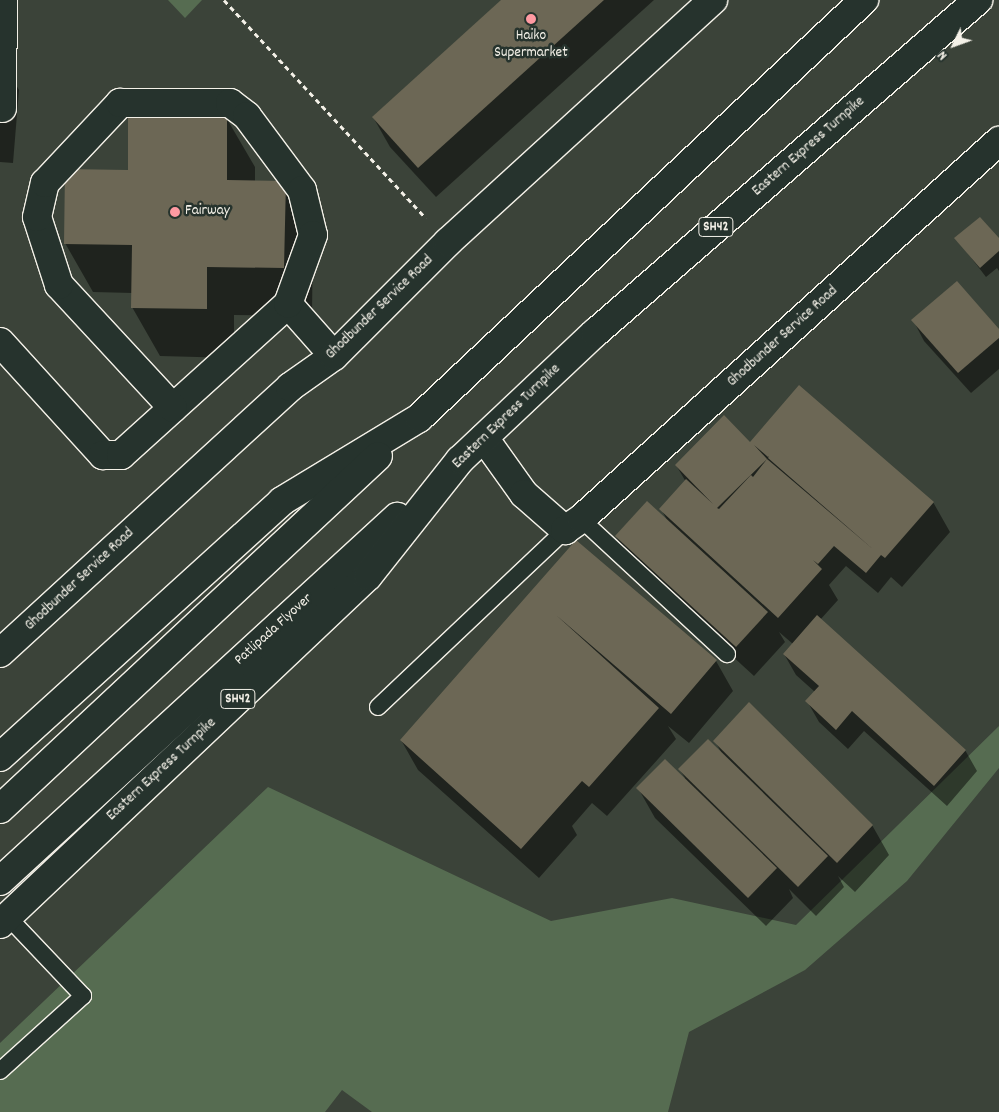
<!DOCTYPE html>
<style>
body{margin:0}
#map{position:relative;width:999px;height:1112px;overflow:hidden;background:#3b4339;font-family:Dekko,sans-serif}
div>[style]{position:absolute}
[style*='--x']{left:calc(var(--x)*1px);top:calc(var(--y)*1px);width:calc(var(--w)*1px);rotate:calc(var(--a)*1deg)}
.green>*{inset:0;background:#566c51}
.shadow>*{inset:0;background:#0007}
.building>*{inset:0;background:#6c6755}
.path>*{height:3px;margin-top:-1.5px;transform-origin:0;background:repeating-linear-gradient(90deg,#f4f1e8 0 5px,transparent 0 9px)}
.roads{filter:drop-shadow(1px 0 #f4f1e8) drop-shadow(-1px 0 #f4f1e8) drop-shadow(0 1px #f4f1e8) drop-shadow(0 -1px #f4f1e8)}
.lane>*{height:16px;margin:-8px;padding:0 8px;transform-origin:8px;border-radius:8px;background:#26332d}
.street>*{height:28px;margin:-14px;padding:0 14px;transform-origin:14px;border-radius:14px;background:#26332d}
.secondary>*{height:28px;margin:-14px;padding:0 14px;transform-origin:14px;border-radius:14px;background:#26332d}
.primary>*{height:28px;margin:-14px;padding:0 14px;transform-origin:14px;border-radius:14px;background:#26332d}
.dots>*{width:14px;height:14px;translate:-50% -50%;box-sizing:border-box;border:2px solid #26332d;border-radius:50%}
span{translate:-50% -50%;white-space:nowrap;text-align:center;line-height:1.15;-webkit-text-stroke:5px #26332d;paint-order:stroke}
.shield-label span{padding:1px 4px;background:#26332d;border:1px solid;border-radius:4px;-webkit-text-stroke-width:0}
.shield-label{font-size:14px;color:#f4f1e8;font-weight:700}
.poi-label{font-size:15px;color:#f4f1e8}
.left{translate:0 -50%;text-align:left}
.street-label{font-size:15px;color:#f4f1e8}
.north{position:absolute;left:929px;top:20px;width:50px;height:50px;-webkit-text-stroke:4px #26332d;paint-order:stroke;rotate:228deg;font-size:14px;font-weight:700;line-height:20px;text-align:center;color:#f4f1e8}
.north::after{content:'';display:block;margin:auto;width:18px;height:22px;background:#f4f1e8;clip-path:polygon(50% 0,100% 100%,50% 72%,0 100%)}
</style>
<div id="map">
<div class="green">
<i style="clip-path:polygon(168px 0,202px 0,185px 18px)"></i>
<i style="clip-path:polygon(999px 726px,999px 768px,907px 881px,805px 970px,689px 1032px,668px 1112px,372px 1112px,342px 1090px,325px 1112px,0 1112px,0 1043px,268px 787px,551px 921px,672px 898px,796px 925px)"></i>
</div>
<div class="shadow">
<i style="clip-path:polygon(503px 0,654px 0,436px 197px,390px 147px,373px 117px)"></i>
<i style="clip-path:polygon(0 57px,19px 90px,13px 163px,0 162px)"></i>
<i style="clip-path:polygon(227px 119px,255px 167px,255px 182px,285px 182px,313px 231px,312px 316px,234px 315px,234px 358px,160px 356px,132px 307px,132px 293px,93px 292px,65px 243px,129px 171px)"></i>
<i style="clip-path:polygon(956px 238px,999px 240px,999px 271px,997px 268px,986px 277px)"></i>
<i style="clip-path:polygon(913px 320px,999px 331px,999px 369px,971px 393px,924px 341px)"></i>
<i style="clip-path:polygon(750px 443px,933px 502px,950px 532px,902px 587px,891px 577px,878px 593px,846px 566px,829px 585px,838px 600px,820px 620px,965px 750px,977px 771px,947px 806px,864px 731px,848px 749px,819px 722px,807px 701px,815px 692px,796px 675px,784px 654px,793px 644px,779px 632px,785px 642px,754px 676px,634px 566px,616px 536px,667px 520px,661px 509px,686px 482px,676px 465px)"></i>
<i style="clip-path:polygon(576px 542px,716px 661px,733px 691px,689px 743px,668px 726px,676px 739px,607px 816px,592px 803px,572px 826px,577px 835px,539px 878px,418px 770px,401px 740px)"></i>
<i style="clip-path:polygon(715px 741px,872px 825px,889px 855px,855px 892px,838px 876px,844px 887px,816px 916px,789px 889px,793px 898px,766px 926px,655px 818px,638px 788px,685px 778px,680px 770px,721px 752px)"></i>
</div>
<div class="building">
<i style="clip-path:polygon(501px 0,604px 0,418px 168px,372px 117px)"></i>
<i style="clip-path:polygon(128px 116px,227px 117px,227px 180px,286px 181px,284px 268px,207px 267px,207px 309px,131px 308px,132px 245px,64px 244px,65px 169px,128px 170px)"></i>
<i style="clip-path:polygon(980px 217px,999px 238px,999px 251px,980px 268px,954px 238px)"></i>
<i style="clip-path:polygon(957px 281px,999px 329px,999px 338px,958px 373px,911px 320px)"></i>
<i style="clip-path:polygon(evenodd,799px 385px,934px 502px,885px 558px,881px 555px,866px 573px,834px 546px,818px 564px,813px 560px,822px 569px,778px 618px,659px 509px,686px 479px,713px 504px,675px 465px,724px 415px,750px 442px,799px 385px,754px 445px,768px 457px,769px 456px,768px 458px,874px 550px,767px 459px,753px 477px,751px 475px,719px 509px,717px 508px,767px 459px,754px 445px)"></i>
<i style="clip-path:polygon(647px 501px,768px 612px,736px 647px,615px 536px)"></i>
<i style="clip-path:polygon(576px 540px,717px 660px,671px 714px,556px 615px,659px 708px,589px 787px,582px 781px,521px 849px,400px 740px)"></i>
<i style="clip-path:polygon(817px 615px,966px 750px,934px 786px,852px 711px,836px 730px,805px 701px,819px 686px,783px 654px)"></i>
<i style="clip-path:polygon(749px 702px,873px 825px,837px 863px,713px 741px)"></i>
<i style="clip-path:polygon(708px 739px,828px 856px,798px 887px,678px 769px)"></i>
<i style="clip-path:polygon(665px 759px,777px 868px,748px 898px,636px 788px)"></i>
</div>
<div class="path">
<i style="--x:224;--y:0;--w:297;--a:47.2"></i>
</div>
<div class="roads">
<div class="lane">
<i style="--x:581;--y:519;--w:199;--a:42.8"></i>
<i style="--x:378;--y:707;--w:257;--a:-43.4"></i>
<i style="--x:0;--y:1071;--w:112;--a:-42.1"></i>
<i style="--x:83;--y:996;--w:109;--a:-133.5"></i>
</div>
<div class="street">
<i style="--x:2;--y:108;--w:108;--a:-89.5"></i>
<i style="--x:0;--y:342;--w:153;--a:47.7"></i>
<i style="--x:103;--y:455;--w:18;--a:0"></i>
<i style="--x:121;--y:455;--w:225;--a:-42.1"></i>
<i style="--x:288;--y:304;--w:69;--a:48.5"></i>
<i style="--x:173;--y:408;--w:168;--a:-132.8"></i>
<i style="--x:59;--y:285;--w:71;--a:-107.9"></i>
<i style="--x:37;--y:217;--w:35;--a:-77"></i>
<i style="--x:45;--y:183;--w:110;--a:-46.8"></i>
<i style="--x:120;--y:103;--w:110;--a:0"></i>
<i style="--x:230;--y:103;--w:21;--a:37"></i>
<i style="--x:247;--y:116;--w:92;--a:53.4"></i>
<i style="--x:302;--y:190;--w:46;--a:76.3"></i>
<i style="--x:313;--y:235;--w:73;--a:109.9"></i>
</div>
<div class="secondary">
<i style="--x:484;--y:438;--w:69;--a:54.5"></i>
<i style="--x:524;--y:494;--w:55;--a:41.3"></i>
<i style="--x:565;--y:530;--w:19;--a:-35"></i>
<i style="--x:581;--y:519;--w:564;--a:-42.12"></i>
<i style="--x:0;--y:653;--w:394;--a:-42.5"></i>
<i style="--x:290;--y:387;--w:54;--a:-35.2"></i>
<i style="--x:334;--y:356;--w:161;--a:-45"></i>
<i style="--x:448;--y:242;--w:359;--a:-42.4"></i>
</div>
<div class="primary">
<i style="--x:0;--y:757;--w:381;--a:-42.2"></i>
<i style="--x:282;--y:501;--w:160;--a:-31.2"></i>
<i style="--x:419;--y:418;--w:611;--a:-43.21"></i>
<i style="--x:0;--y:809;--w:517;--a:-43.04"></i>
<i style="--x:0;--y:881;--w:539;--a:-42.52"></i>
<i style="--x:0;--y:924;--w:506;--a:-43.4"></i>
<i style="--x:368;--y:576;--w:148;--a:-51.6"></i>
<i style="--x:460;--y:460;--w:185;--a:-43.3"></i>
<i style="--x:595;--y:333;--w:508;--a:-41.01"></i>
</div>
</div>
<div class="dots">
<i style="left:531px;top:19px;background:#ff9aa2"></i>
<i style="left:175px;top:212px;background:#ff9aa2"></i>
</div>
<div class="shield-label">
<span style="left:716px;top:227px">SH42</span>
<span style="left:238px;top:699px">SH42</span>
</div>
<div class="poi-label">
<span style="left:531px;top:45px">Haiko<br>Supermarket</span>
<span class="left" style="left:185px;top:212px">Fairway</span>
</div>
<div class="street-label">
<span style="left:809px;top:147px;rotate:-41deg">Eastern Express Turnpike</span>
<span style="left:380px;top:308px;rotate:-44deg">Ghodbunder Service Road</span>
<span style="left:783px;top:337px;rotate:-42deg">Ghodbunder Service Road</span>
<span style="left:507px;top:417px;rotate:-44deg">Eastern Express Turnpike</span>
<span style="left:80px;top:580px;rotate:-43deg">Ghodbunder Service Road</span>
<span style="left:274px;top:630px;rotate:-42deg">Patlipada Flyover</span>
<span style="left:162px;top:770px;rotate:-43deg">Eastern Express Turnpike</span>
</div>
<div class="north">N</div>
</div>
